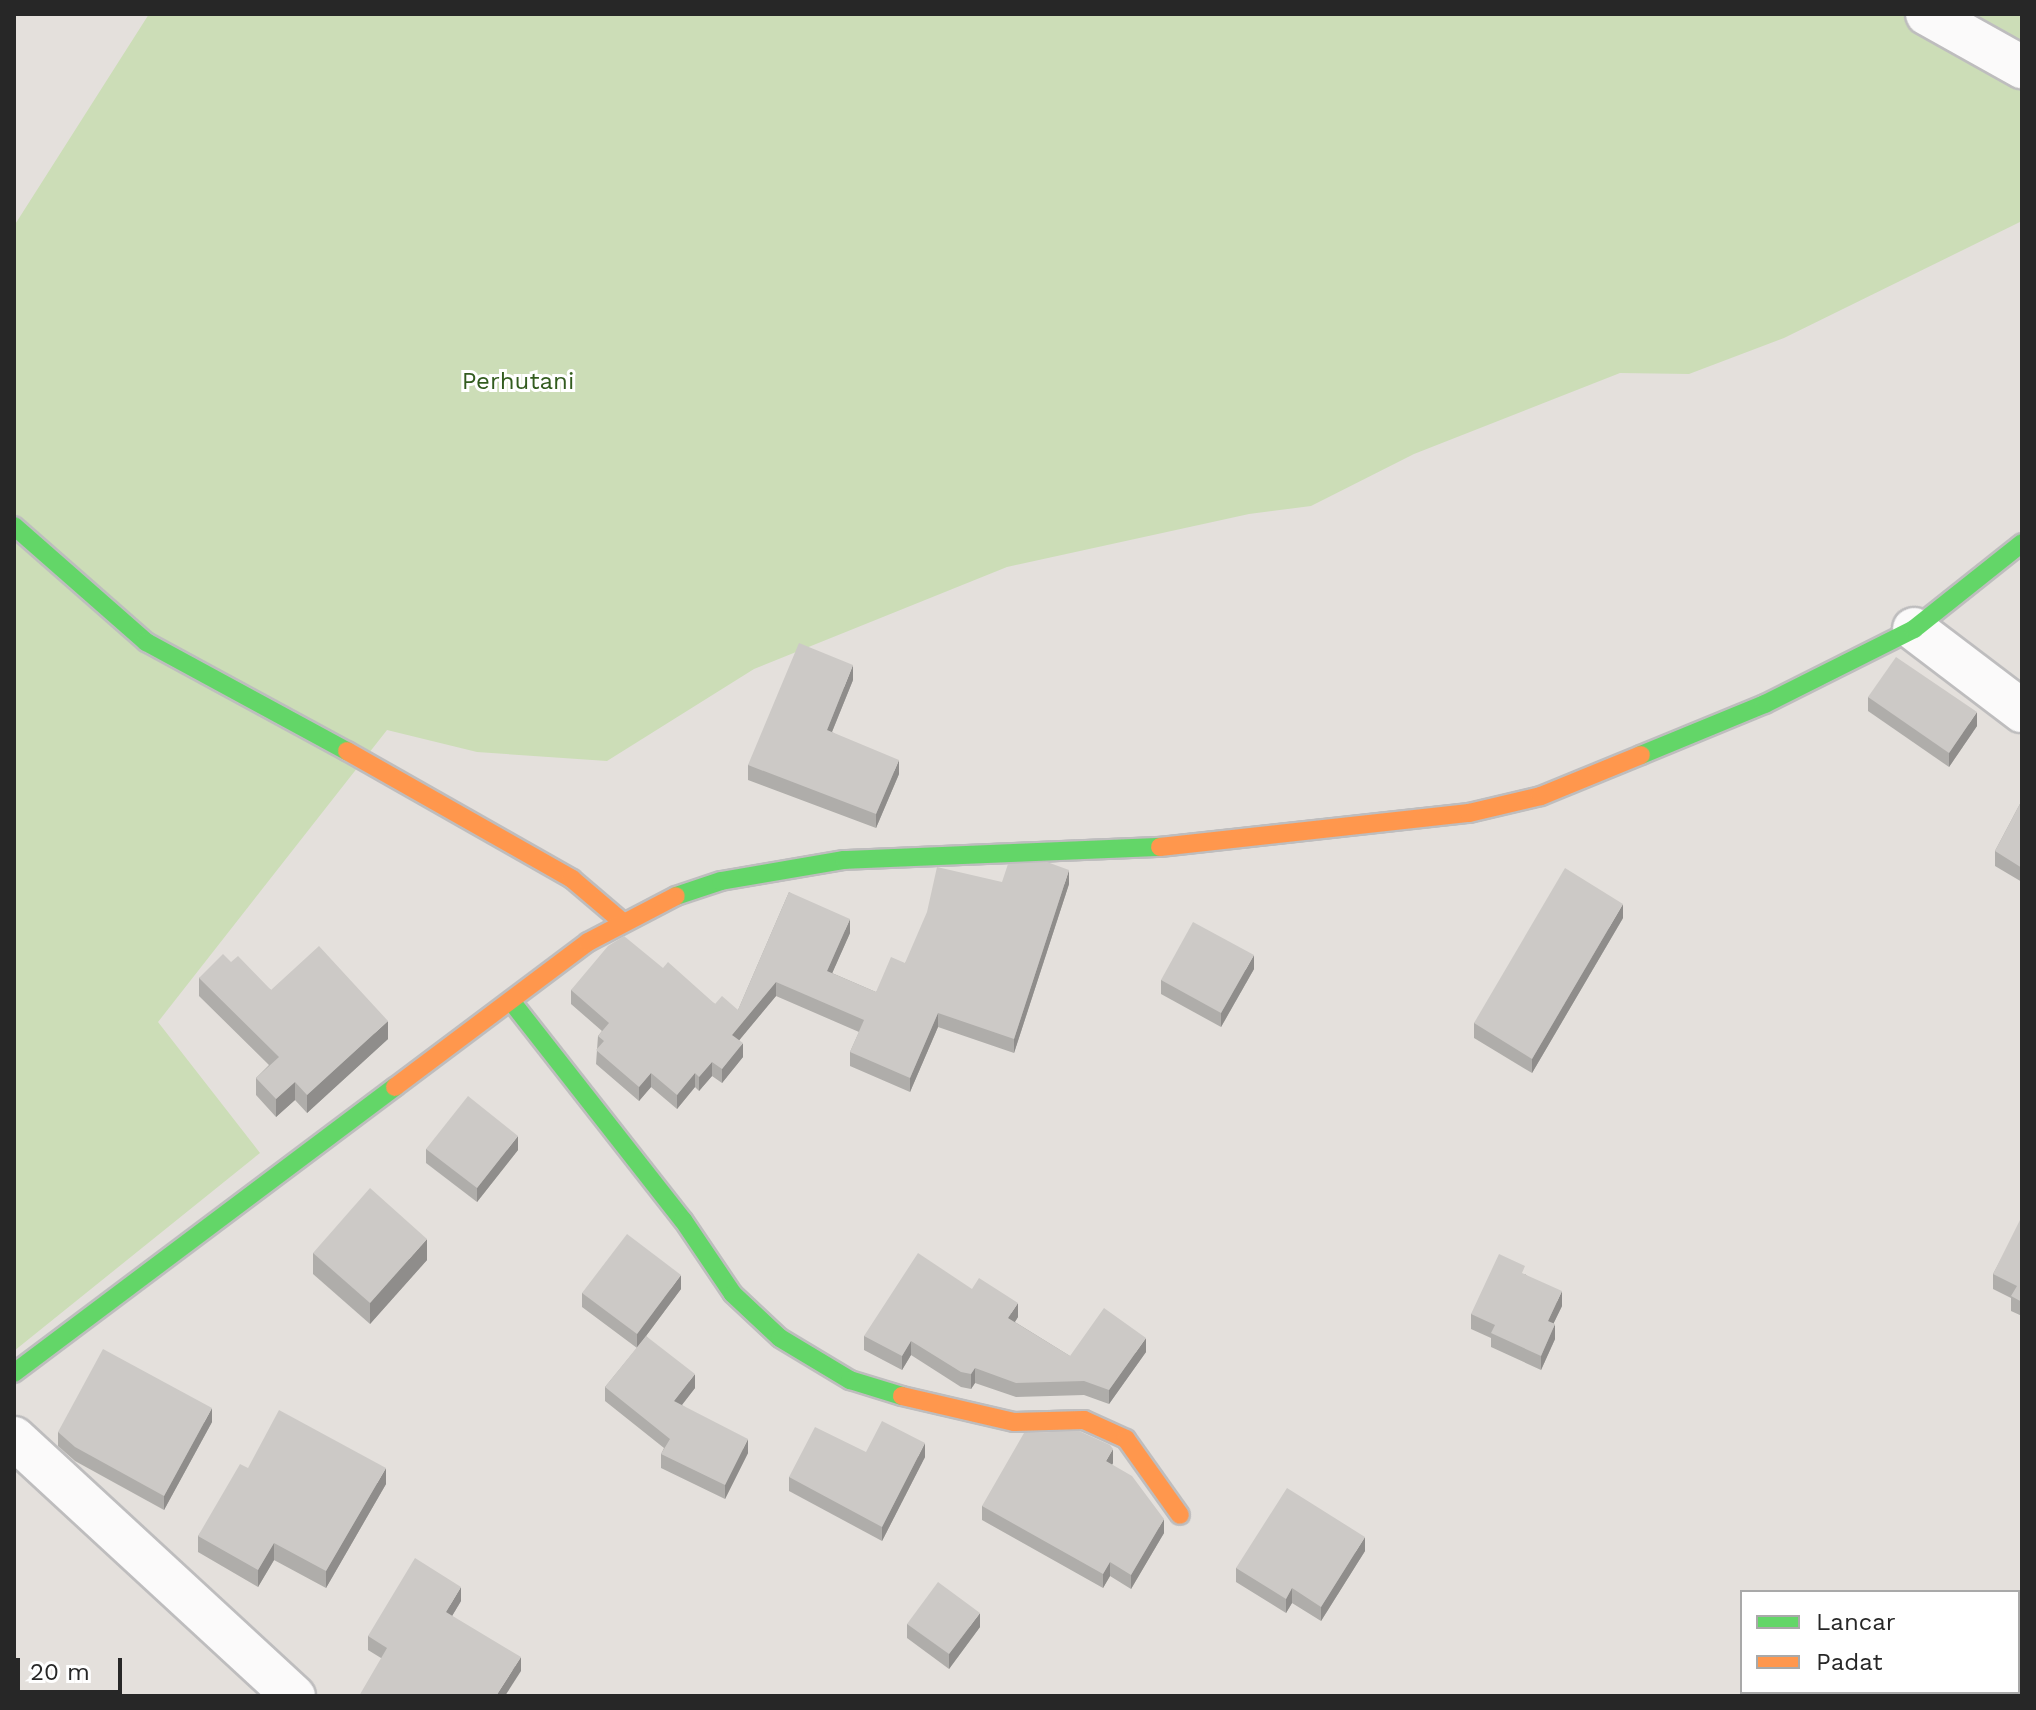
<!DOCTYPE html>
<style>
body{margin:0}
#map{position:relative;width:2036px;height:1710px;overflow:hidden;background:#e4e0dc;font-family:"Work Sans",sans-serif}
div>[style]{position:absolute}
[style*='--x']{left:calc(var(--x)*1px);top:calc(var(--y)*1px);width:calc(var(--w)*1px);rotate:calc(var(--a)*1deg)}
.green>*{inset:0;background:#ccddb7}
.roads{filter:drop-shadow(2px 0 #bebdbe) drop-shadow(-2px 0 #bebdbe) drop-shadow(0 2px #bebdbe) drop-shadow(0 -2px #bebdbe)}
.street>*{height:42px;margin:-21px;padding:0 21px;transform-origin:21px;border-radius:21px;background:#fbfafa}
.fast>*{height:18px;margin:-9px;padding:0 9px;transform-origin:9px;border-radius:9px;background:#63d668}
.slow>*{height:18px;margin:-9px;padding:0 9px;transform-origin:9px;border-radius:9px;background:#ff974d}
.wall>*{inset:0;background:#afadaa}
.shaded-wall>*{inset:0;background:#8f8d8b}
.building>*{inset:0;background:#ccc9c6}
span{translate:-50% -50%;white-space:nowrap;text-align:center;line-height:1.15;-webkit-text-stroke:6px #fff;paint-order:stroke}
.park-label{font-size:24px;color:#335c1f}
.frame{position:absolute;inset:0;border:16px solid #272727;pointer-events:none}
.legend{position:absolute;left:1740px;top:1590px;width:280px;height:104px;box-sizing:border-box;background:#fff;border:2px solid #a9a9a9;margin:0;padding:10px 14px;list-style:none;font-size:24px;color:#272727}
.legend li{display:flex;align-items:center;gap:16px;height:40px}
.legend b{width:40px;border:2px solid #a9a9a9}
.scale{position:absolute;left:16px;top:1658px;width:106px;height:36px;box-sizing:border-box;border:4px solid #272727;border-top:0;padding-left:10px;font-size:24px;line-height:28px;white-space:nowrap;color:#272727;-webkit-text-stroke:6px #fff;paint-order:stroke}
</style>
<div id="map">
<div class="green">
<i style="clip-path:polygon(149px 14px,2022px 14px,2022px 221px,1784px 338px,1689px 374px,1620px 373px,1414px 454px,1311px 506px,1249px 514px,1007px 567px,754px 669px,607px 761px,477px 752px,387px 730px,158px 1022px,260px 1153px,14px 1351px,14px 226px)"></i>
</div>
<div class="roads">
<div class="street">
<i style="--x:1927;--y:14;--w:109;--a:29.2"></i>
<i style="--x:1914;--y:629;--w:136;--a:37.2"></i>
<i style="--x:14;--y:1438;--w:381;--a:42.7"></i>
</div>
<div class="fast">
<i style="--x:14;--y:526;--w:176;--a:41.3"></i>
<i style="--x:146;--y:642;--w:229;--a:28.5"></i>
<i style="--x:1641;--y:755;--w:134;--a:-22.4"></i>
<i style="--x:1765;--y:704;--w:167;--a:-26.7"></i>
<i style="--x:1914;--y:629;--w:138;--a:-38.5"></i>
<i style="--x:676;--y:896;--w:47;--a:-18.4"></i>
<i style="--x:721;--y:881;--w:125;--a:-9.7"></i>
<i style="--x:844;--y:860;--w:316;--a:-2.4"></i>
<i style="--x:511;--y:1001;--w:278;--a:51.9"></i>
<i style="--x:683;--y:1220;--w:89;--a:56"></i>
<i style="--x:733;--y:1294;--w:64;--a:43.1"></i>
<i style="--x:780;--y:1338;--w:82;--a:31"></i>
<i style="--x:850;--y:1380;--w:54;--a:17.1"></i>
<i style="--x:14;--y:1373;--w:476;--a:-36.9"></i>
</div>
<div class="slow">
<i style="--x:347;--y:751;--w:259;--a:29.6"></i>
<i style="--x:572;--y:879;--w:62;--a:40.4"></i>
<i style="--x:1160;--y:847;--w:311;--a:-6.3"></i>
<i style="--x:1469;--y:813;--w:74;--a:-13.3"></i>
<i style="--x:1541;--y:796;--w:108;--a:-22.3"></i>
<i style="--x:395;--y:1087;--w:241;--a:-36.9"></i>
<i style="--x:588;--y:942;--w:99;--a:-27.6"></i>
<i style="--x:902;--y:1396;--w:115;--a:13.1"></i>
<i style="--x:1014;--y:1422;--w:70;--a:-1.6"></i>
<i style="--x:1084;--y:1420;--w:46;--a:24.3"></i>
<i style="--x:1126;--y:1439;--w:93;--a:54.6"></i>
</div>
</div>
<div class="wall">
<i style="clip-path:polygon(853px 680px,832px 732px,899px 774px,876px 828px,748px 780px,748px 765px)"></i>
<i style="clip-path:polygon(1868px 697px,1977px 726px,1949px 767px,1868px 711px)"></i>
<i style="clip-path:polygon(2022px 800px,2022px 882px,1995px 866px,1995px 851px)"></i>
<i style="clip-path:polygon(1002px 882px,1069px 884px,1014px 1053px,938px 1027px,910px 1092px,850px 1066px,850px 1052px,859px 1032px,776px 996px,739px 1040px,743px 1057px,722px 1083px,712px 1076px,699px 1091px,695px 1087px,677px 1109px,651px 1087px,639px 1101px,596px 1064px,598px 1036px,602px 1031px,571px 1004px,571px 990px,663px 968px,715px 1004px,738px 1010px,789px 892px,850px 933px,832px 973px,876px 992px,905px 963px)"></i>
<i style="clip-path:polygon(1623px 918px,1532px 1073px,1474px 1038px,1474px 1023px)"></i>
<i style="clip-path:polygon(231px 962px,271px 990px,388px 1039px,307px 1113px,295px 1100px,276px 1117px,256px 1095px,256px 1078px,269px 1065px,199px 996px,199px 978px)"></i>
<i style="clip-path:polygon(1254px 969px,1221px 1027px,1161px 994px,1161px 980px)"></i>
<i style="clip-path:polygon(426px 1149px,518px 1150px,477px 1202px,426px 1163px)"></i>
<i style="clip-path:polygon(2022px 1221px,2022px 1316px,2011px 1311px,2011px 1298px,1993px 1289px,1993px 1274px)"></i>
<i style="clip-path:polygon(313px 1253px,427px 1260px,370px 1324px,313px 1274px)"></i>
<i style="clip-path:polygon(1525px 1274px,1562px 1306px,1553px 1324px,1555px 1339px,1541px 1370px,1491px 1347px,1491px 1338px,1471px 1329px,1471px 1314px)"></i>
<i style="clip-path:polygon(681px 1289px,646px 1336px,695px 1388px,682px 1405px,748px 1453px,725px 1499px,661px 1468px,661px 1454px,664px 1448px,605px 1401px,605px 1387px,637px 1348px,582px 1307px,582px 1293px)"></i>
<i style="clip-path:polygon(972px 1289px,1018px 1317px,1015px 1322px,1070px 1356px,1146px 1352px,1109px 1404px,1084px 1395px,1016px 1397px,975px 1383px,971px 1389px,961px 1387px,911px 1355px,902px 1370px,864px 1350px,864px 1336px)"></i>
<i style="clip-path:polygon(212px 1422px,164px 1510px,75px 1461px,58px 1446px,58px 1432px)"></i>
<i style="clip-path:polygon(866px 1452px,925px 1457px,882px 1541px,789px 1491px,789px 1477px)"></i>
<i style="clip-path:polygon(1113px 1463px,1112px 1465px,1164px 1533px,1131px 1589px,1110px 1576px,1103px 1588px,982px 1520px,982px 1506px)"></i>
<i style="clip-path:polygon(248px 1468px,386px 1484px,326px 1588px,274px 1560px,258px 1587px,198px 1552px,198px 1536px)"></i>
<i style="clip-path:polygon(1365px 1551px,1321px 1621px,1292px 1603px,1286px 1613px,1236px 1582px,1236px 1568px)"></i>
<i style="clip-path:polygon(461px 1601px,452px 1616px,521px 1671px,381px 1658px,368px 1650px,368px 1636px)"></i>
<i style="clip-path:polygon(907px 1624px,980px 1627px,949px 1669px,907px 1638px)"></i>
</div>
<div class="shaded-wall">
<i style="clip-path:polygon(853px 665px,853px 680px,827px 744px,827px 730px)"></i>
<i style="clip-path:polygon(1977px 712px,1977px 726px,1949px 767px,1949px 753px)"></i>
<i style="clip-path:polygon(899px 760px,899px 774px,876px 828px,876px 814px)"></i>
<i style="clip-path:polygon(1069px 870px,1069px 884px,1014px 1053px,1014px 1039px)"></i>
<i style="clip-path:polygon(1623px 904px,1623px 918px,1532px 1073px,1532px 1059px)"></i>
<i style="clip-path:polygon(850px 919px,850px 933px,827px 985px,827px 971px)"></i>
<i style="clip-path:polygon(1254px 955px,1254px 969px,1221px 1027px,1221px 1013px)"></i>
<i style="clip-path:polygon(776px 982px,776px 996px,732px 1049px,732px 1035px)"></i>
<i style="clip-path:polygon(938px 1013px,938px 1027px,910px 1092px,910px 1078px)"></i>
<i style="clip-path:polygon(388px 1021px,388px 1039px,307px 1113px,307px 1095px)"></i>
<i style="clip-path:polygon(743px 1043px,743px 1057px,722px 1083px,722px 1069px)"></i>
<i style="clip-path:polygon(712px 1062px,712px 1076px,699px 1091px,699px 1077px)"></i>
<i style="clip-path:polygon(651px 1073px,651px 1087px,639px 1101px,639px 1087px)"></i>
<i style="clip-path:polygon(695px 1073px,695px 1087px,677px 1109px,677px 1095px)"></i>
<i style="clip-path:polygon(295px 1082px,295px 1100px,276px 1117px,276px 1099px)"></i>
<i style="clip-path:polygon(518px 1136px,518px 1150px,477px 1202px,477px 1188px)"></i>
<i style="clip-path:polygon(427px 1239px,427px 1260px,370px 1324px,370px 1303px)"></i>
<i style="clip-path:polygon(681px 1275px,681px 1289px,637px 1348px,637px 1334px)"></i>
<i style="clip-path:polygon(1562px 1291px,1562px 1306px,1548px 1335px,1548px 1321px)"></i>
<i style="clip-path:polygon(1018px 1303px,1018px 1317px,1008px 1332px,1008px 1318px)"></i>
<i style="clip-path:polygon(1555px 1324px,1555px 1339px,1541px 1370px,1541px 1356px)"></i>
<i style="clip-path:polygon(1146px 1338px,1146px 1352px,1109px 1404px,1109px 1390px)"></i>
<i style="clip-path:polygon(911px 1341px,911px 1355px,902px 1370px,902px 1356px)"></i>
<i style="clip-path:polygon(975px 1368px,975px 1383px,971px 1389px,971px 1374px)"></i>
<i style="clip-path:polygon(695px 1374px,695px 1388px,674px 1415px,674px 1401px)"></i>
<i style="clip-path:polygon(212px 1408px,212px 1422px,164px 1510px,164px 1496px)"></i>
<i style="clip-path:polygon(748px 1439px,748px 1453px,725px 1499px,725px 1485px)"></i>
<i style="clip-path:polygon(925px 1443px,925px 1457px,882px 1541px,882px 1527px)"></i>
<i style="clip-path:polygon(1113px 1449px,1113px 1463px,1106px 1476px,1106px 1461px)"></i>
<i style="clip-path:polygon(386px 1468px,386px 1484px,326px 1588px,326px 1571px)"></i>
<i style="clip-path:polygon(1164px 1519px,1164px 1533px,1131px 1589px,1131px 1575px)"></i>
<i style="clip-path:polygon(1365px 1537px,1365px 1551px,1321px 1621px,1321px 1607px)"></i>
<i style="clip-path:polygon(274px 1543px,274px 1560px,258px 1587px,258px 1570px)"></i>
<i style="clip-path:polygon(1110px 1562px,1110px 1576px,1103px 1588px,1103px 1574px)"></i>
<i style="clip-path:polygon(461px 1587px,461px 1601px,446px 1626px,446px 1612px)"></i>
<i style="clip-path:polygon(1292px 1588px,1292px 1603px,1286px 1613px,1286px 1599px)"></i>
<i style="clip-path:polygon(980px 1613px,980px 1627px,949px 1669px,949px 1654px)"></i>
<i style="clip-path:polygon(521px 1657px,521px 1671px,505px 1696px,496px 1696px)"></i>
</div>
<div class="building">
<i style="clip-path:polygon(799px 643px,853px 665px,827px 730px,899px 760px,876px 814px,748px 765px)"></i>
<i style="clip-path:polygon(1896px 657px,1977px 712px,1949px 753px,1868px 697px)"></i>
<i style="clip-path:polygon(2022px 800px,2022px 868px,1995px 851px)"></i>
<i style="clip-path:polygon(1047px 862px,1069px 870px,1014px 1039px,938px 1013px,910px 1078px,850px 1052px,864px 1020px,776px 982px,732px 1035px,743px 1043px,722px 1069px,712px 1062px,699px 1077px,695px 1073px,677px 1095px,651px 1073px,639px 1087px,596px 1050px,604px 1041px,598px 1036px,609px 1023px,571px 990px,608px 946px,624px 936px,663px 968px,668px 962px,715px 1004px,722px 996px,738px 1010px,789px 892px,850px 919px,827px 971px,876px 992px,891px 957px,905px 963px,927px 912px,937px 867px,1002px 882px,1008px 864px)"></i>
<i style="clip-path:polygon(1565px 868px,1623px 904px,1532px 1059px,1474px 1023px)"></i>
<i style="clip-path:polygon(1193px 922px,1254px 955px,1221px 1013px,1161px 980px)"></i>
<i style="clip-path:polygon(319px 946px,388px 1021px,307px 1095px,295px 1082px,276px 1099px,256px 1078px,279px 1057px,199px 978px,223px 954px,231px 962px,238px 956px,271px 990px)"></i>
<i style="clip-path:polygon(468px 1096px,518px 1136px,477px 1188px,426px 1149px)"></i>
<i style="clip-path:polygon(370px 1188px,427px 1239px,370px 1303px,313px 1253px)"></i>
<i style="clip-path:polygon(2020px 1220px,2022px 1221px,2022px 1302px,2011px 1296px,2017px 1286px,1993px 1274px)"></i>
<i style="clip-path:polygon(627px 1234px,681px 1275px,637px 1334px,582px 1293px)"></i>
<i style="clip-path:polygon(918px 1253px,972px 1289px,979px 1278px,1018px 1303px,1008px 1318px,1070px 1356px,1104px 1308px,1146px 1338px,1109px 1390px,1084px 1381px,1016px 1383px,975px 1368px,971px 1374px,961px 1372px,911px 1341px,902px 1356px,864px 1336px)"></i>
<i style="clip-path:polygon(1499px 1254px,1525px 1266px,1522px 1273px,1562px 1291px,1548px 1321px,1555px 1324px,1541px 1356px,1491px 1333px,1495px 1325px,1471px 1314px)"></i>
<i style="clip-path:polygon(646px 1336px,695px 1374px,674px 1401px,748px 1439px,725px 1485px,661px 1454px,670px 1439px,605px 1387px)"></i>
<i style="clip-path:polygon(103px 1349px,212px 1408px,164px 1496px,75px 1447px,58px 1432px)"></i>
<i style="clip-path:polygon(279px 1410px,386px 1468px,326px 1571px,274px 1543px,258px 1570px,198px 1536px,240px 1464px,248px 1468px)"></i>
<i style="clip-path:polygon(882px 1421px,925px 1443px,882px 1527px,789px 1477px,815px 1427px,866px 1452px)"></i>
<i style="clip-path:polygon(1079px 1431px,1110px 1445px,1113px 1449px,1106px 1461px,1132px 1476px,1164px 1519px,1131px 1575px,1110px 1562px,1103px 1574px,982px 1506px,1024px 1433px)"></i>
<i style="clip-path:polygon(1287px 1488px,1365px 1537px,1321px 1607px,1292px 1588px,1286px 1599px,1236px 1568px)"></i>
<i style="clip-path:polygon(415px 1558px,461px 1587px,446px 1612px,521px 1657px,496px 1696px,359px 1696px,387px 1648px,368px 1636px)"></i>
<i style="clip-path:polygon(938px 1582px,980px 1613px,949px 1654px,907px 1624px)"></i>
</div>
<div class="park-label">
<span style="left:518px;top:382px">Perhutani</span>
</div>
<div class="frame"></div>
<ul class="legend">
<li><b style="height:10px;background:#63d668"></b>Lancar</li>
<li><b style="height:10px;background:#ff974d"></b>Padat</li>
</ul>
<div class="scale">20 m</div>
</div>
